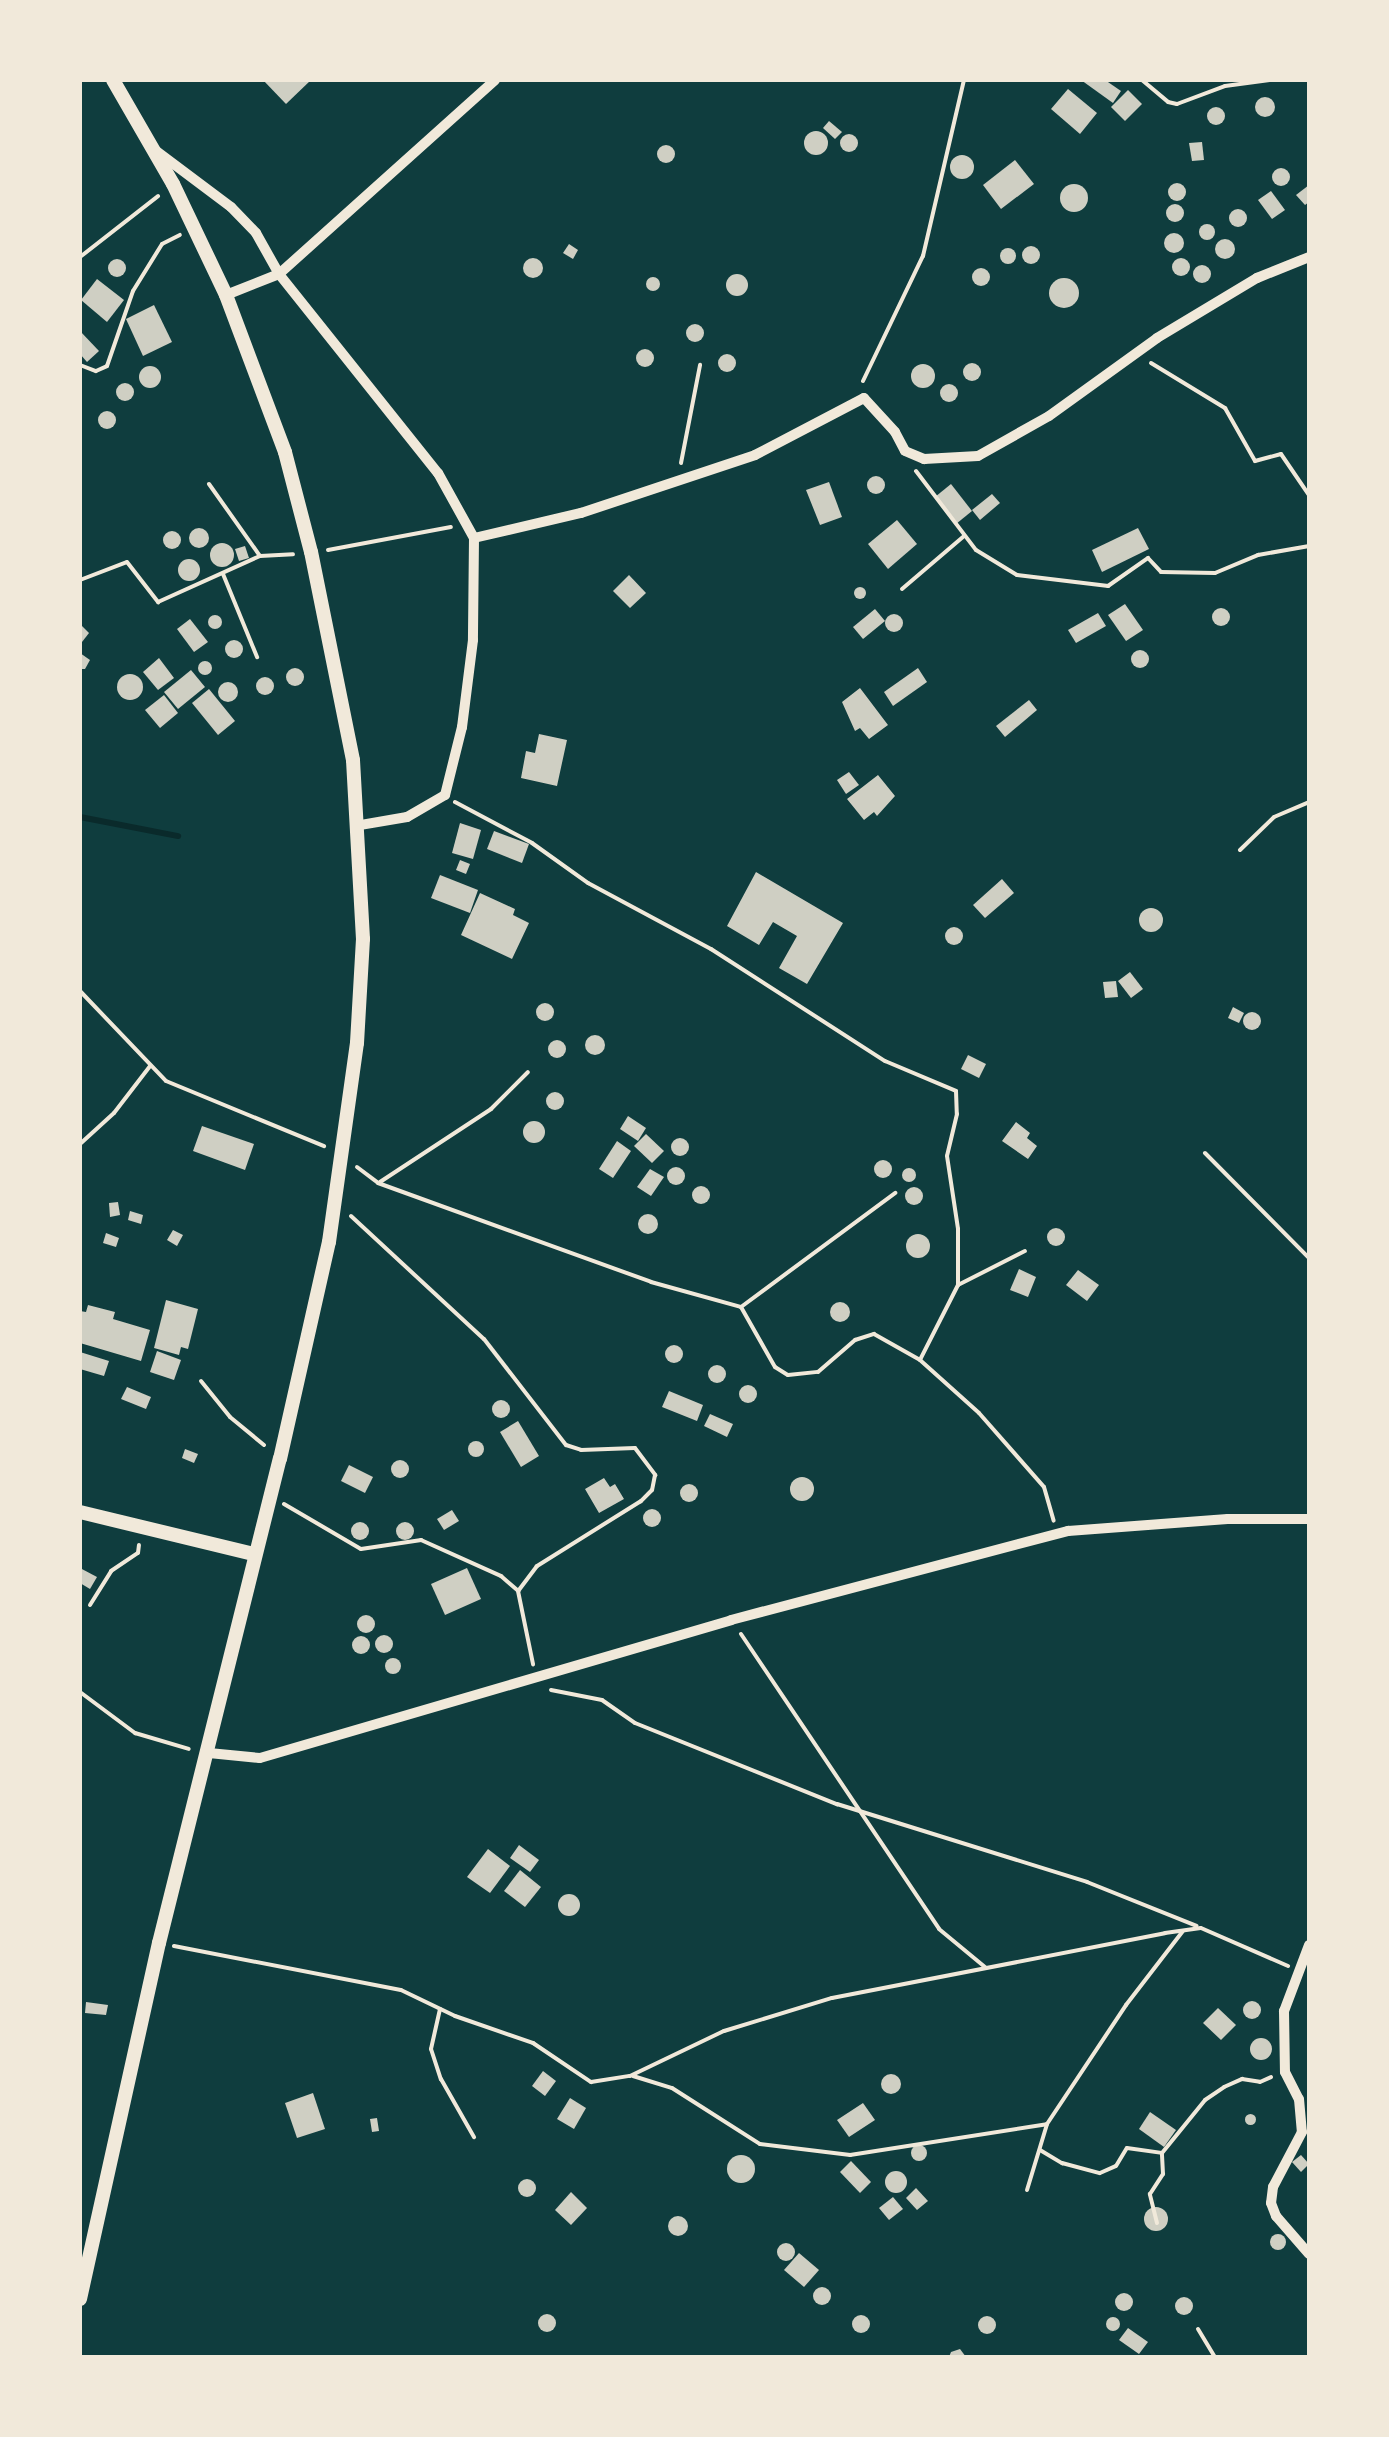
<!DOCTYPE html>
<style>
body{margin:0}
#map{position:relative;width:1389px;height:2437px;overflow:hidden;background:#0f3d3e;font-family:"Source Serif 4",serif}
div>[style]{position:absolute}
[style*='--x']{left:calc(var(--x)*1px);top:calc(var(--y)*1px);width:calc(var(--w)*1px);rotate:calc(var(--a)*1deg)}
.stream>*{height:6px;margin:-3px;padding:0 3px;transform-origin:3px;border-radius:3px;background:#0a2a2b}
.building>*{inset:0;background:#cfcfc3}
.round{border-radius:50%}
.path>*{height:4px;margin:-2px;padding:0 2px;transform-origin:2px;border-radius:2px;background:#f1e9da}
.minor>*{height:10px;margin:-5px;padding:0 5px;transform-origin:5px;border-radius:5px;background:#f1e9da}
.tertiary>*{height:14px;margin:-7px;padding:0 7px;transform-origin:7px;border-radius:7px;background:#f1e9da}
span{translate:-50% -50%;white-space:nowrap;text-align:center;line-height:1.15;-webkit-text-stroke:8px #f1e9da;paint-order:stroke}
.frame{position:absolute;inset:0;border:82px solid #f1e9da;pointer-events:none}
</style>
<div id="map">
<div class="stream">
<i style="--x:80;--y:817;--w:100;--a:11"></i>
</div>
<div class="building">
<i style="clip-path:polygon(263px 80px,311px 80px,286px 104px)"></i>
<i style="clip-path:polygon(1081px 80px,1105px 80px,1121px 91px,1113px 103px)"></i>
<i style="clip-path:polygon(1068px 89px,1097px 113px,1080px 134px,1051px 109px)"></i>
<i style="clip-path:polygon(1128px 90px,1142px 104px,1125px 121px,1111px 107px)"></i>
<i class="round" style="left:1255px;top:97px;width:20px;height:20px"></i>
<i class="round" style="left:1207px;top:107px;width:18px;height:18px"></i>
<i style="clip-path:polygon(829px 121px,842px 132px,835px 139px,823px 128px)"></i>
<i class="round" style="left:804px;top:131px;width:24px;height:24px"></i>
<i class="round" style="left:840px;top:134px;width:18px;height:18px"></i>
<i style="clip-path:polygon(1202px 142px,1204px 160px,1192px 161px,1189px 143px)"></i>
<i class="round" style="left:657px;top:145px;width:18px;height:18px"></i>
<i class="round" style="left:950px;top:155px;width:24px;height:24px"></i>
<i style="clip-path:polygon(1015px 160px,1034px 184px,1001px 209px,983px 185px)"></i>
<i class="round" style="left:1272px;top:168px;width:18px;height:18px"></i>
<i class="round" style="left:1168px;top:183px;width:18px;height:18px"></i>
<i class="round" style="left:1060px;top:184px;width:28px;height:28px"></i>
<i style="clip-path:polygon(1309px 185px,1309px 202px,1305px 205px,1296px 195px)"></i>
<i style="clip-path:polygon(1271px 191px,1285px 210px,1272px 219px,1258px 200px)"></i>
<i class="round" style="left:1166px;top:204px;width:18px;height:18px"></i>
<i class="round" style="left:1229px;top:209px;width:18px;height:18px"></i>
<i class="round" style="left:1199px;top:224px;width:16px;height:16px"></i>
<i class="round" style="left:1164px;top:233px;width:20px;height:20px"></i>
<i class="round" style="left:1215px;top:239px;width:20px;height:20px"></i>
<i style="clip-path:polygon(569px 244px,578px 250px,573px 259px,563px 253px)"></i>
<i class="round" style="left:1022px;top:246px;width:18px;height:18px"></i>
<i class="round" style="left:1000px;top:248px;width:16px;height:16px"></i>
<i class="round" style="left:523px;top:258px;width:20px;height:20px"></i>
<i class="round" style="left:1172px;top:258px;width:18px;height:18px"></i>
<i class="round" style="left:108px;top:259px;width:18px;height:18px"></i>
<i class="round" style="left:1193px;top:265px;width:18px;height:18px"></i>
<i class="round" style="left:972px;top:268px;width:18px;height:18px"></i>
<i class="round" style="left:726px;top:274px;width:22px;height:22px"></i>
<i class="round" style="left:646px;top:277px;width:14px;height:14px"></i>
<i class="round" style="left:1049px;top:278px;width:30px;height:30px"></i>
<i style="clip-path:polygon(97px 279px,124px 300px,107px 322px,81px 300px)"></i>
<i style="clip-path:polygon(154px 305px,172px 342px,143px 356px,126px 319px)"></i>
<i class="round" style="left:686px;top:324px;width:18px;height:18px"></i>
<i style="clip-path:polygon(80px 331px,99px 351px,87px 362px,80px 354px)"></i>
<i class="round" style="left:636px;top:349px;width:18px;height:18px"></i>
<i class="round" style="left:718px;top:354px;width:18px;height:18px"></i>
<i class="round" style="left:963px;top:363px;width:18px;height:18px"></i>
<i class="round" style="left:911px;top:364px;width:24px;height:24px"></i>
<i class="round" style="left:139px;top:366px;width:22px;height:22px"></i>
<i class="round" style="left:116px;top:383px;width:18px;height:18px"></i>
<i class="round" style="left:940px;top:384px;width:18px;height:18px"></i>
<i class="round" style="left:98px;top:411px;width:18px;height:18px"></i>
<i class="round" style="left:867px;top:476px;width:18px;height:18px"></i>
<i style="clip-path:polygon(829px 482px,842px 517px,820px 525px,806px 490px)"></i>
<i style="clip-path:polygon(951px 484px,972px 511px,956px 524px,935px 497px)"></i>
<i style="clip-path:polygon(992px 494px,1000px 503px,980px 520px,972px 510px)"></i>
<i style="clip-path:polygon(897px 520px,917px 544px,888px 569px,868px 544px)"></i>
<i class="round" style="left:189px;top:528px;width:20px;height:20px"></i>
<i style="clip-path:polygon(1138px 528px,1149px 549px,1102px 572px,1092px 550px)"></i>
<i class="round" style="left:163px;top:531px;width:18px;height:18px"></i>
<i class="round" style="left:210px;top:543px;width:24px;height:24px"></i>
<i style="clip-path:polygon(245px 546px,249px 558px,239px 561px,235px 549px)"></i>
<i class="round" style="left:178px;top:559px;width:22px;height:22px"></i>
<i style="clip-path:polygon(629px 575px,646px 593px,630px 608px,613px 591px)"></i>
<i class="round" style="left:854px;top:587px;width:12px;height:12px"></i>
<i style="clip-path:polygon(1125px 604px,1143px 630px,1126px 641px,1108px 615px)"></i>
<i class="round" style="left:1212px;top:608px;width:18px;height:18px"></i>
<i style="clip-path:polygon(875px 609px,885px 621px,863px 639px,853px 627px)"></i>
<i style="clip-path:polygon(1098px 613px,1106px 626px,1076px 643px,1068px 630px)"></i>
<i class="round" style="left:885px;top:614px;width:18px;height:18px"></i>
<i class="round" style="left:208px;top:615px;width:14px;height:14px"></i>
<i style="clip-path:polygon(190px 619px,208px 642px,194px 652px,177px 629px)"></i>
<i style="clip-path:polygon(80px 624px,89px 633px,82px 642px,80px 642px)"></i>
<i class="round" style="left:225px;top:640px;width:18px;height:18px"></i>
<i class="round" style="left:1131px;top:650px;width:18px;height:18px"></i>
<i style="clip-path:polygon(80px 653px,90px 660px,85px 669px,80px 669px)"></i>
<i style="clip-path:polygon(159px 658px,174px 678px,158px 690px,143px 672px)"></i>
<i class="round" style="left:198px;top:661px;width:14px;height:14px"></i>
<i style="clip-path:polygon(918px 668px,927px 682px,893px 706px,884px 692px)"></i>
<i class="round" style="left:286px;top:668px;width:18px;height:18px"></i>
<i style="clip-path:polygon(191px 670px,205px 687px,178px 709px,164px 692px)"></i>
<i class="round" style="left:117px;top:674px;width:26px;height:26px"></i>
<i class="round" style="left:256px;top:677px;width:18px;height:18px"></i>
<i class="round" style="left:218px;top:682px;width:20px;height:20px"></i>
<i style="clip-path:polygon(860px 688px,888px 725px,869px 739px,860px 728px,855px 731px,842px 702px)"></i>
<i style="clip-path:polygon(209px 689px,235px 721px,218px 735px,192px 703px)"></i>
<i style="clip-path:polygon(164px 695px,178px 713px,160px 728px,145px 710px)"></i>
<i style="clip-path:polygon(1029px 700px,1037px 710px,1005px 737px,996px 726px)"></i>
<i style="clip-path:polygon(539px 734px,567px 740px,557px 786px,521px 778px,526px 751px,535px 753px)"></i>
<i style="clip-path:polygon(849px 772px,859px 785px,846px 794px,837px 780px)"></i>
<i style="clip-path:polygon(878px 775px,895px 796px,877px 816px,874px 812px,864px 820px,847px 799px)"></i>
<i style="clip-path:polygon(460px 823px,481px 830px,473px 859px,452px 853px)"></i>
<i style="clip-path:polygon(494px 831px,529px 844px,522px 863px,487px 849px)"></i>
<i style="clip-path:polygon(460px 860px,470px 864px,466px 874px,456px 870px)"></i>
<i style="clip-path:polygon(756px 872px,843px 923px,807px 984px,779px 968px,797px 936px,773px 922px,759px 945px,727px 926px)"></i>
<i style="clip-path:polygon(440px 875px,478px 890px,470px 913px,431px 898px)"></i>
<i style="clip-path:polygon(1002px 879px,1014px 893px,985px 918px,973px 905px)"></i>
<i style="clip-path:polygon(480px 893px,515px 909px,513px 915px,529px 923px,512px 959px,461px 935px)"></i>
<i class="round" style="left:1139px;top:908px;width:24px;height:24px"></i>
<i class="round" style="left:945px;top:927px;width:18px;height:18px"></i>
<i style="clip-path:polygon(1130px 972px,1143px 989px,1131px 998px,1118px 981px)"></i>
<i style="clip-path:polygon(1116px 981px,1118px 997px,1105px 998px,1103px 982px)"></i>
<i class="round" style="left:536px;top:1003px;width:18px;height:18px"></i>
<i style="clip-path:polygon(1233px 1007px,1244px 1013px,1239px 1023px,1228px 1018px)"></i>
<i class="round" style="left:1243px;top:1012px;width:18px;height:18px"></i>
<i class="round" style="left:585px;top:1035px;width:20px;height:20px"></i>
<i class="round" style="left:548px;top:1040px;width:18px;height:18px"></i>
<i style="clip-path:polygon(968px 1055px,986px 1064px,979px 1078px,961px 1069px)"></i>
<i class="round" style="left:546px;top:1092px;width:18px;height:18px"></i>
<i style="clip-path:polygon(628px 1116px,646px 1128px,638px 1141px,620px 1129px)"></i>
<i class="round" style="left:523px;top:1121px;width:22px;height:22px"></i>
<i style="clip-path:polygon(1016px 1122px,1030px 1133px,1027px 1138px,1037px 1146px,1028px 1159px,1002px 1141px)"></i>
<i style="clip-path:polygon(202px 1126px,254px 1144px,245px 1170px,193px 1151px)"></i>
<i style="clip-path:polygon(646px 1134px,664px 1151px,652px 1163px,634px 1146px)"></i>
<i class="round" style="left:671px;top:1138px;width:18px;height:18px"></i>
<i style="clip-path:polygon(617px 1141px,631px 1151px,613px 1178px,599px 1169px)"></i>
<i class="round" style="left:874px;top:1160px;width:18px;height:18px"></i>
<i class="round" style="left:667px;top:1167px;width:18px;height:18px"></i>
<i class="round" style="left:902px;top:1168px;width:14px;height:14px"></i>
<i style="clip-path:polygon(650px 1169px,664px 1177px,651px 1196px,637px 1187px)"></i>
<i class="round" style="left:692px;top:1186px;width:18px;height:18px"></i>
<i class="round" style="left:905px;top:1187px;width:18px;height:18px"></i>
<i style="clip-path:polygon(118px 1202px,120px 1215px,110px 1217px,109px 1203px)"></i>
<i style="clip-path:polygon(130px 1211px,143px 1215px,141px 1224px,128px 1220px)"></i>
<i class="round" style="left:638px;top:1214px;width:20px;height:20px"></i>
<i class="round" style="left:1047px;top:1228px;width:18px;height:18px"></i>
<i style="clip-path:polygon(173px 1230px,183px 1235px,177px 1246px,167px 1240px)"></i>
<i style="clip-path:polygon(106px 1233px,119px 1238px,116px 1247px,103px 1243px)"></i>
<i class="round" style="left:906px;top:1234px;width:24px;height:24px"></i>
<i style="clip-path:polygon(1019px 1269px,1036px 1277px,1028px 1297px,1010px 1290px)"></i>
<i style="clip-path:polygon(1078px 1270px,1099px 1285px,1087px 1301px,1066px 1285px)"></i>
<i style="clip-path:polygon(166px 1300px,198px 1309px,188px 1349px,181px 1347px,179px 1355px,154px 1348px)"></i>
<i class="round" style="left:830px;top:1302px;width:20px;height:20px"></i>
<i style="clip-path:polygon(88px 1305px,115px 1312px,113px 1319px,150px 1330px,141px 1361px,80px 1343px,80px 1311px,86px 1312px)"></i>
<i class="round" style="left:665px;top:1345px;width:18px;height:18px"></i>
<i style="clip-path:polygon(157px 1351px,181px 1360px,174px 1380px,150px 1372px)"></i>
<i style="clip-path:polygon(80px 1352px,109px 1361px,104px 1376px,80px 1369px)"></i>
<i class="round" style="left:708px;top:1365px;width:18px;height:18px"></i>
<i class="round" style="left:739px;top:1385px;width:18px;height:18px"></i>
<i style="clip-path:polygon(127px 1387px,151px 1397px,146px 1409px,121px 1399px)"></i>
<i style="clip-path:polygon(669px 1391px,703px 1405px,697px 1421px,662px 1407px)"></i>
<i class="round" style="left:492px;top:1400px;width:18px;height:18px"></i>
<i style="clip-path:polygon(710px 1414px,733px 1424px,727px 1437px,704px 1426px)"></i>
<i style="clip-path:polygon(518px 1421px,539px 1456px,521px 1467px,500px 1432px)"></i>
<i class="round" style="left:468px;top:1441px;width:16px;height:16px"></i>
<i style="clip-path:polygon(185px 1449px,198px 1454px,194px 1463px,182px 1458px)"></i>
<i class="round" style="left:391px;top:1460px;width:18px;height:18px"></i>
<i style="clip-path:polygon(349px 1465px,373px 1477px,365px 1493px,341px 1481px)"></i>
<i class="round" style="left:790px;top:1477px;width:24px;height:24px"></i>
<i style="clip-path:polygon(604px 1478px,610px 1487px,615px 1484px,624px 1499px,599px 1513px,585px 1489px)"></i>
<i class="round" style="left:680px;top:1484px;width:18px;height:18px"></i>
<i class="round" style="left:643px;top:1509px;width:18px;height:18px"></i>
<i style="clip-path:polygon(452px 1510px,459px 1521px,444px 1530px,437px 1519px)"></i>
<i class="round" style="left:396px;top:1522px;width:18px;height:18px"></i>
<i class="round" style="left:351px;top:1522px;width:18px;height:18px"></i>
<i style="clip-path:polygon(80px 1568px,97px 1577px,90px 1589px,80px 1583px)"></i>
<i style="clip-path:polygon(467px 1568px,481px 1599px,445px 1615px,431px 1584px)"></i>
<i class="round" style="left:357px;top:1615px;width:18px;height:18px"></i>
<i class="round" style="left:375px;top:1635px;width:18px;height:18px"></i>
<i class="round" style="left:352px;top:1636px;width:18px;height:18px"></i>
<i class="round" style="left:385px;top:1658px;width:16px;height:16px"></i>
<i style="clip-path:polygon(519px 1845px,539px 1860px,530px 1872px,510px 1858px)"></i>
<i style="clip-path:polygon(488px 1849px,510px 1866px,490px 1893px,467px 1877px)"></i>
<i style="clip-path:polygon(520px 1870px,541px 1887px,525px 1907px,504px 1891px)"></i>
<i class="round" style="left:558px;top:1894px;width:22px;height:22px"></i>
<i class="round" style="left:1243px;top:2001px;width:18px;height:18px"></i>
<i style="clip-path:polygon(86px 2002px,108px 2005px,106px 2015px,85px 2013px)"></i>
<i style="clip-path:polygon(1218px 2008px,1236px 2025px,1221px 2040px,1203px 2023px)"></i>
<i class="round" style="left:1250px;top:2038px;width:22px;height:22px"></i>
<i style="clip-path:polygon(543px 2071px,556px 2081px,545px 2096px,532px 2086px)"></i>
<i class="round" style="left:881px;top:2074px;width:20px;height:20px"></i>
<i style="clip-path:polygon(313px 2093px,325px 2129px,297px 2138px,285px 2103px)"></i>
<i style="clip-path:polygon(570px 2098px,586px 2108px,574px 2129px,557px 2119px)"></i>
<i style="clip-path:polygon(863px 2103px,875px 2120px,849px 2137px,837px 2120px)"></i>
<i style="clip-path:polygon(1150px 2112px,1176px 2130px,1164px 2147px,1139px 2129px)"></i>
<i class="round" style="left:1244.5px;top:2113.5px;width:11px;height:11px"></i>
<i style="clip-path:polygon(377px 2118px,379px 2131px,372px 2132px,370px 2119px)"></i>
<i class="round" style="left:911px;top:2145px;width:16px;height:16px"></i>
<i style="clip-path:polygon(1301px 2155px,1309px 2164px,1301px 2172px,1292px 2162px)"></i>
<i class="round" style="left:727px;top:2155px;width:28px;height:28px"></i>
<i style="clip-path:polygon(851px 2161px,871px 2182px,860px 2193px,840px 2172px)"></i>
<i class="round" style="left:885px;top:2171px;width:22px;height:22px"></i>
<i class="round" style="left:518px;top:2179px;width:18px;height:18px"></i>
<i style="clip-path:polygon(916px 2188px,928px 2201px,917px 2210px,906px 2198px)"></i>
<i style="clip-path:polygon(571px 2192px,587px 2208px,571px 2225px,555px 2210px)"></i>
<i style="clip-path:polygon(893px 2197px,903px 2209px,889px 2220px,879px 2208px)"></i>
<i class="round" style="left:1144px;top:2207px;width:24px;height:24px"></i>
<i class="round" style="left:668px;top:2216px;width:20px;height:20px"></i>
<i class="round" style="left:1270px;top:2234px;width:16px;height:16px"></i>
<i class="round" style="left:777px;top:2243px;width:18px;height:18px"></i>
<i style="clip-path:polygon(799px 2253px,819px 2270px,804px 2287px,784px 2270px)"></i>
<i class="round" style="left:813px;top:2287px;width:18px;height:18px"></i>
<i class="round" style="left:1115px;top:2293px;width:18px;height:18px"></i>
<i class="round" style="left:1175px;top:2297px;width:18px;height:18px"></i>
<i class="round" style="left:538px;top:2314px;width:18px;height:18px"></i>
<i class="round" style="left:852px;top:2315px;width:18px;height:18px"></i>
<i class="round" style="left:978px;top:2316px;width:18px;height:18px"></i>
<i class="round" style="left:1106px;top:2317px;width:14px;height:14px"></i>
<i style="clip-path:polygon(1128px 2328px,1148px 2342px,1139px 2354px,1119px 2340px)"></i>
<i style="clip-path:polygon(960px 2349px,966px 2357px,949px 2357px,951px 2352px)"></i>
</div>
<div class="path">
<i style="--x:1142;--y:80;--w:34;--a:40"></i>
<i style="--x:1168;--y:102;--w:9;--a:13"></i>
<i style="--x:1177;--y:104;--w:51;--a:-20.6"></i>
<i style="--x:1225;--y:86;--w:45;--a:-7.6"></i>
<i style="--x:80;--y:257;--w:99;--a:-38"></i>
<i style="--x:1151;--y:363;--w:87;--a:31.3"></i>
<i style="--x:1225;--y:408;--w:61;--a:60.5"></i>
<i style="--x:1255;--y:461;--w:27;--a:-15"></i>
<i style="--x:1281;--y:454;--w:50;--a:55.7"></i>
<i style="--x:80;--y:365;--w:17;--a:21"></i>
<i style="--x:96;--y:371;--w:12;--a:-24"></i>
<i style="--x:107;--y:366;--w:79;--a:-70.9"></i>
<i style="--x:133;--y:291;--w:55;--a:-58.3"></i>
<i style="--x:162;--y:244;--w:20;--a:-27"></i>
<i style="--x:863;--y:381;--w:139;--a:-64.4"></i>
<i style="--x:923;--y:256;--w:181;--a:-76.9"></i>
<i style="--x:681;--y:463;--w:100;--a:-79"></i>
<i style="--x:916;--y:471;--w:99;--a:52.8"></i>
<i style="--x:976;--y:550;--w:48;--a:31.4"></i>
<i style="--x:1017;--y:575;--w:92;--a:6.9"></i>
<i style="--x:1108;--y:586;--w:49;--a:-35"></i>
<i style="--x:1148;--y:558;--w:19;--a:47"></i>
<i style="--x:1161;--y:572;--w:54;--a:1.1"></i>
<i style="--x:1215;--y:573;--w:47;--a:-22.7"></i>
<i style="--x:1258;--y:555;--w:52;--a:-10"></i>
<i style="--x:209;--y:484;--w:88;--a:54.7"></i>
<i style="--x:328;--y:550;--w:125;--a:-10.6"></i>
<i style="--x:223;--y:574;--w:90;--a:67.7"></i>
<i style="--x:80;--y:580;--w:50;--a:-21"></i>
<i style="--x:127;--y:562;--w:51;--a:52.2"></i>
<i style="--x:158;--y:602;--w:112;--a:-24.3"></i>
<i style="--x:260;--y:556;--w:33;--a:-3"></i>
<i style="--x:902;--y:589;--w:82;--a:-40.5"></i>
<i style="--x:455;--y:802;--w:87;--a:28"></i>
<i style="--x:532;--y:843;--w:69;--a:35.5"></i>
<i style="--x:588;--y:883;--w:140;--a:28.2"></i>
<i style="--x:711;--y:949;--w:207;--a:32.8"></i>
<i style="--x:885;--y:1061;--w:77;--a:22.9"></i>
<i style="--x:956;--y:1091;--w:23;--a:88"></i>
<i style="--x:957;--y:1114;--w:43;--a:103.4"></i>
<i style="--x:947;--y:1156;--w:74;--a:81.4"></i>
<i style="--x:958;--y:1229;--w:56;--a:90"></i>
<i style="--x:958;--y:1285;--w:84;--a:116.9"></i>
<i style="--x:1240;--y:850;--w:47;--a:-44.1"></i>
<i style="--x:1274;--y:817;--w:38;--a:-23"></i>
<i style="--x:80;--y:991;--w:124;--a:46.3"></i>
<i style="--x:166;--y:1081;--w:171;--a:22.4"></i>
<i style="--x:80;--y:1144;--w:46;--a:-42.4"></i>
<i style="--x:114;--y:1113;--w:59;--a:-52.5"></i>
<i style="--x:1205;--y:1153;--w:148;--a:45.3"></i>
<i style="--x:357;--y:1167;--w:26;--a:37"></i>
<i style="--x:378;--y:1183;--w:290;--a:19.9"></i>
<i style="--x:651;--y:1282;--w:93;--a:15.5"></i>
<i style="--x:741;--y:1307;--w:69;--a:60.5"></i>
<i style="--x:775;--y:1367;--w:15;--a:32"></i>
<i style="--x:788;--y:1375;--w:30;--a:-6"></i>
<i style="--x:818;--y:1372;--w:49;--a:-40.9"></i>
<i style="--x:855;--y:1340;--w:20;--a:-18"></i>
<i style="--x:874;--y:1334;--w:53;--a:29.5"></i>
<i style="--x:920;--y:1360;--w:79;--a:41.9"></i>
<i style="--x:979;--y:1413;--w:98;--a:48.7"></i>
<i style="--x:1044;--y:1487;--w:35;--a:74"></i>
<i style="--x:380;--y:1182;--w:133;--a:-33.3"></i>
<i style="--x:491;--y:1109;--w:52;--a:-45"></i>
<i style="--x:351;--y:1216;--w:181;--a:42.8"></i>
<i style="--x:484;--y:1339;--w:134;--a:52.3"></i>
<i style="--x:566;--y:1445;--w:16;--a:18"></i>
<i style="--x:581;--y:1450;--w:54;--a:-2.1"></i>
<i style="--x:635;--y:1448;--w:34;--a:53"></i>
<i style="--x:655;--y:1475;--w:15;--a:101"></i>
<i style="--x:652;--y:1490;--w:16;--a:135"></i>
<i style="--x:641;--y:1501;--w:123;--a:148"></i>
<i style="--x:537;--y:1566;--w:31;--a:127"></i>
<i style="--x:958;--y:1285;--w:75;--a:-26.9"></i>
<i style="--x:741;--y:1307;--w:192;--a:-36.5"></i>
<i style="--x:201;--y:1381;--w:46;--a:51.1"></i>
<i style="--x:230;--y:1417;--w:44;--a:39.5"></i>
<i style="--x:284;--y:1504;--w:89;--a:30.3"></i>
<i style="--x:361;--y:1549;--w:61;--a:-8.5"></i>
<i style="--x:421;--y:1540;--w:88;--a:24.2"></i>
<i style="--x:501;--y:1576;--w:23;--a:41"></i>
<i style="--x:518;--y:1591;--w:75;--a:78.4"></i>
<i style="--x:90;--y:1605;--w:40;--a:-58"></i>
<i style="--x:111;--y:1571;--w:32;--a:-34"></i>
<i style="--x:138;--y:1553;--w:8;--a:-83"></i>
<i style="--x:741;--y:1634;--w:355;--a:56.1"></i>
<i style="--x:939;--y:1929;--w:60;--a:39.6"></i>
<i style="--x:551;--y:1690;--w:52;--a:11.1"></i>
<i style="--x:602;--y:1700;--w:40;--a:34.9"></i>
<i style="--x:635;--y:1723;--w:218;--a:21.9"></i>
<i style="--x:837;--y:1804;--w:262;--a:17.3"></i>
<i style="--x:1087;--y:1882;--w:118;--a:21.8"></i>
<i style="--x:80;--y:1692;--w:69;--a:36.7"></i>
<i style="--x:135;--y:1733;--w:56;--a:16.5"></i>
<i style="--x:174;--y:1946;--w:231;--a:11"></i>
<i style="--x:401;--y:1990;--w:60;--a:25.7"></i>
<i style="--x:455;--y:2016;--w:83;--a:19.1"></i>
<i style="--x:533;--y:2043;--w:70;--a:33.9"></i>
<i style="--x:591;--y:2082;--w:39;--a:-9"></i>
<i style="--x:630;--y:2076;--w:104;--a:-25.6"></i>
<i style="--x:724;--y:2031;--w:113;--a:-17"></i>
<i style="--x:832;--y:1998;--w:339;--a:-11"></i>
<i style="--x:1165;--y:1933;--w:36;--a:-8"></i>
<i style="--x:1201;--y:1928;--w:95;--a:23.6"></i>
<i style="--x:440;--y:2009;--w:41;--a:102.7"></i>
<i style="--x:431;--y:2049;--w:32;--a:72"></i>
<i style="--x:441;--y:2079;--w:67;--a:60.4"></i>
<i style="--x:633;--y:2076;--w:41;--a:17.1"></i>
<i style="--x:672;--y:2088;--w:104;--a:32.5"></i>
<i style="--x:760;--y:2144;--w:91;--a:7"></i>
<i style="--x:850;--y:2155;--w:199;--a:-8.9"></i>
<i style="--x:1040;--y:2150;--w:26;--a:31"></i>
<i style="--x:1062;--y:2163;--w:39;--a:15"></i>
<i style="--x:1100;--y:2173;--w:17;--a:-24"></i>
<i style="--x:1116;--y:2166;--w:21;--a:-59"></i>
<i style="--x:1127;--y:2148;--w:35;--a:8"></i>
<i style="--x:1162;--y:2153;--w:68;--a:-50.9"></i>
<i style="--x:1205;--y:2100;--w:23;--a:-34"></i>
<i style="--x:1224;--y:2087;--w:20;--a:-24"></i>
<i style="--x:1242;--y:2079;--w:18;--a:9"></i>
<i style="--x:1260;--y:2082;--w:12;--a:-24"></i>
<i style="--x:1027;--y:2190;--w:69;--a:-73.1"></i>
<i style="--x:1047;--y:2124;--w:143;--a:-56.4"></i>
<i style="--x:1126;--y:2005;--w:93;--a:-52.4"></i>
<i style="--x:1157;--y:2223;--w:30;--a:-104"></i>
<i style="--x:1150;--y:2194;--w:24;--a:-57"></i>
<i style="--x:1163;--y:2174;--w:21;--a:-93"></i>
<i style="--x:1198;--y:2329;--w:33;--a:59"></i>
</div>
<div class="minor">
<i style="--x:155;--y:150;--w:95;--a:36.9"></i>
<i style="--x:231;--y:207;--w:36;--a:46"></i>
<i style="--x:256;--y:233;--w:47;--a:60.7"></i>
<i style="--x:279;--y:274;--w:255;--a:51.4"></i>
<i style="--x:438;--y:473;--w:74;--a:61"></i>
<i style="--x:474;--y:538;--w:102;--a:90.6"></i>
<i style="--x:473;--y:640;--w:88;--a:97.2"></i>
<i style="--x:462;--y:727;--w:70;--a:104"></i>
<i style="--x:445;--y:795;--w:44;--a:149.9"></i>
<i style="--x:407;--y:817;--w:48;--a:170.3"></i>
<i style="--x:226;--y:295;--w:57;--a:-21.6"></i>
<i style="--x:279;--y:274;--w:290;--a:-41.9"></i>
<i style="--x:474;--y:538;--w:110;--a:-13.2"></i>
<i style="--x:581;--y:513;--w:183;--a:-18.4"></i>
<i style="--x:755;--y:455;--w:123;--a:-27.6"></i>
<i style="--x:864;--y:398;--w:46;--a:47.6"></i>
<i style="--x:895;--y:432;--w:21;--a:62"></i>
<i style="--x:905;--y:451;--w:21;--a:23"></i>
<i style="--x:924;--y:459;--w:54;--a:-3.2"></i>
<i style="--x:978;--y:456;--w:81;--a:-29.4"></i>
<i style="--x:1049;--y:416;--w:133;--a:-35.8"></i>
<i style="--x:1157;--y:338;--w:117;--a:-31"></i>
<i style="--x:1257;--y:278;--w:56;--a:-22"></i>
<i style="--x:209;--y:1753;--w:51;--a:5.6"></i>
<i style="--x:260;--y:1758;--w:491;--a:-16.3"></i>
<i style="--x:731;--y:1620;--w:349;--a:-14.8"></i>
<i style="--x:1068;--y:1531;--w:160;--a:-4.3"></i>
<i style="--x:1228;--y:1519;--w:81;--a:0"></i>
<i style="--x:1309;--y:1945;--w:71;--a:110.7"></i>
<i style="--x:1284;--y:2011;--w:61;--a:89.1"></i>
<i style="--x:1285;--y:2072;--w:30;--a:63"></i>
<i style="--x:1299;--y:2099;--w:33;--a:85"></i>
<i style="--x:1302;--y:2132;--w:62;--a:117.8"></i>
<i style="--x:1273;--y:2187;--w:16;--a:97"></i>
<i style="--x:1271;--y:2203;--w:14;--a:69"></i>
<i style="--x:1276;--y:2216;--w:50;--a:49"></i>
</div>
<div class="tertiary">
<i style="--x:80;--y:1512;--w:178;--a:13.6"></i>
<i style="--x:80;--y:2299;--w:365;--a:-77.5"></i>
<i style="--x:159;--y:1943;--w:499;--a:-76"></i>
<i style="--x:280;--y:1459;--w:222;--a:-77.3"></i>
<i style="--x:329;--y:1242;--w:201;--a:-82"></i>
<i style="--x:357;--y:1043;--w:104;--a:-86.7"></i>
<i style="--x:363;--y:939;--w:179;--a:-93.2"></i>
<i style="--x:353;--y:760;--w:212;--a:-101.4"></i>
<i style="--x:311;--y:552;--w:103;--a:-104.6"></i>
<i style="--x:285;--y:452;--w:168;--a:-110.6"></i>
<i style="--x:226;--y:295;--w:123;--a:-115.5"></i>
<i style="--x:173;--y:184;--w:120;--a:-120"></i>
</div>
<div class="frame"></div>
</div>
